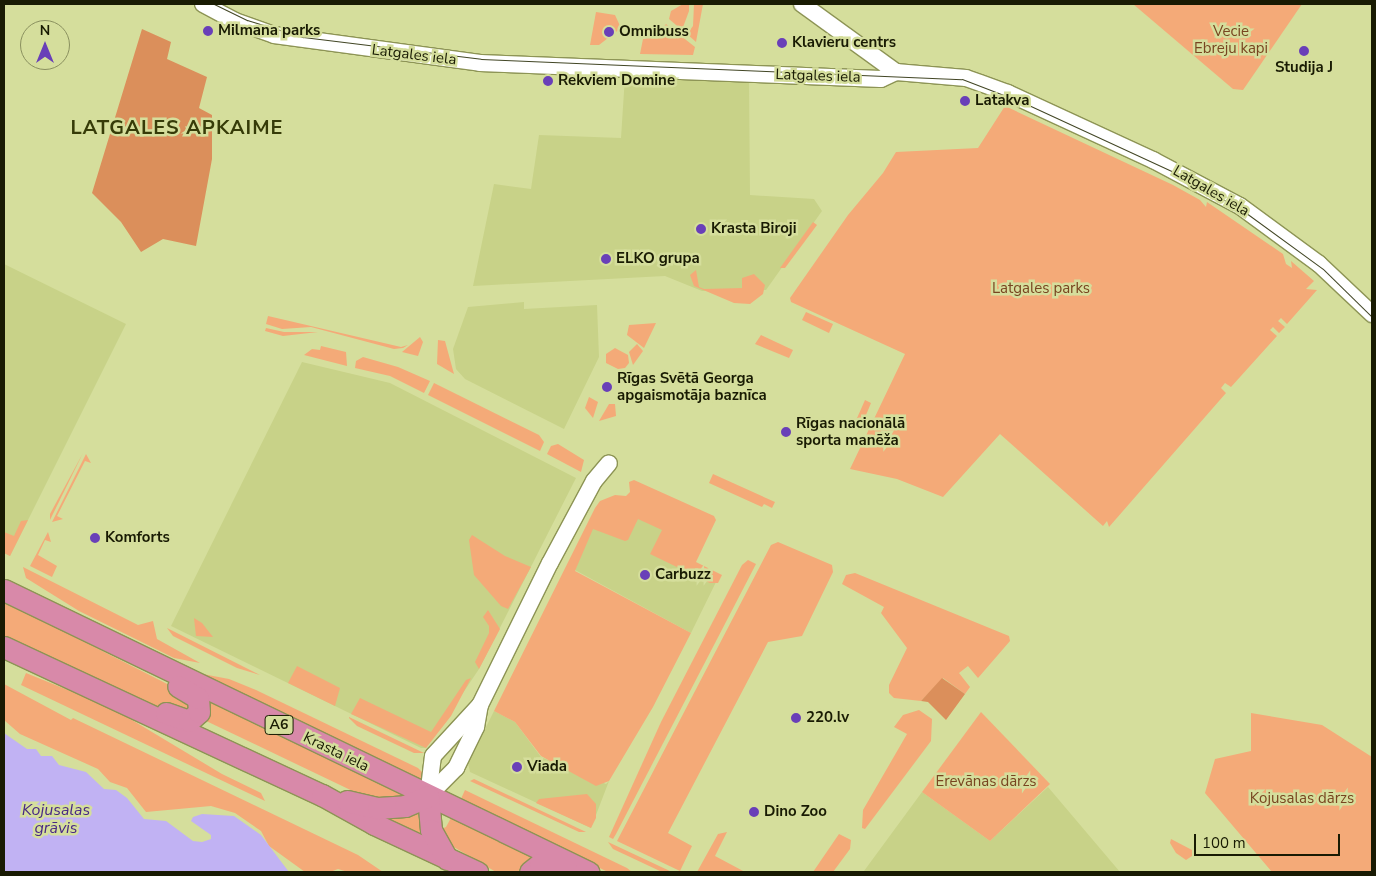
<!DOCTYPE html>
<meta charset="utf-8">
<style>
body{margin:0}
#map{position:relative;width:1376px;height:876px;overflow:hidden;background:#d5de9c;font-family:"Nunito Sans",sans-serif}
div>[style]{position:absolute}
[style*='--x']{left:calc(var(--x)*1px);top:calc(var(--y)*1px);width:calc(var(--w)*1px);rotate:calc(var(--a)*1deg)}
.built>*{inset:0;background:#c8d288}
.green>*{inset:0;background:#f4aa78}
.forest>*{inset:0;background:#db8f5b}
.water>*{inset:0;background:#c1b2f3}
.roads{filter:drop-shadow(1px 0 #8d9455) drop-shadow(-1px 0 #8d9455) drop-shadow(0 1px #8d9455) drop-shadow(0 -1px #8d9455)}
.secondary>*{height:16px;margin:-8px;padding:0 8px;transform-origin:8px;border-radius:8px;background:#fff}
.highway>*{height:21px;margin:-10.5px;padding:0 10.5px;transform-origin:10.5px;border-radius:10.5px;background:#d889a9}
.tram>*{height:1px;margin:-0.5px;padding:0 0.5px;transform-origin:0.5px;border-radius:0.5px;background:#424625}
.dots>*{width:14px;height:14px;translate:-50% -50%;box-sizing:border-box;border:2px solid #d5de9c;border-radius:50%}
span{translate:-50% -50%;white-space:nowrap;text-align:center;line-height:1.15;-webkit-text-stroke:5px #d5de9c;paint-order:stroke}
.shield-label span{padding:1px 4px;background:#d5de9c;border:1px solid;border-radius:4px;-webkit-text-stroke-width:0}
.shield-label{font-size:14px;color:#191b03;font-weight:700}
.poi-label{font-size:15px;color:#191b03;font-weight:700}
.left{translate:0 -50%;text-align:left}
.park-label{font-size:15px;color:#784520}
.street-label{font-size:15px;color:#191b03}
.water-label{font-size:16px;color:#482884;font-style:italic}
.district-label{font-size:20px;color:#363b08;font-weight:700;letter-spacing:1px}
.frame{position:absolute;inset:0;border:5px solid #191b03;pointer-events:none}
.north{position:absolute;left:20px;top:20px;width:50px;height:50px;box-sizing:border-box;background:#d5de9c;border:1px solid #8a905f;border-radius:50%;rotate:0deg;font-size:14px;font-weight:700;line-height:20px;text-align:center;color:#191b03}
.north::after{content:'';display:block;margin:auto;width:18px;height:22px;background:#693fb8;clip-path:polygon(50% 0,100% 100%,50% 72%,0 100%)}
.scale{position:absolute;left:1194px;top:834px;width:146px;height:22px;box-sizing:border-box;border:2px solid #191b03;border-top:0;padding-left:6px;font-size:15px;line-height:18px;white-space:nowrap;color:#191b03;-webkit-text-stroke:4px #d5de9c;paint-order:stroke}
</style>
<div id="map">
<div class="built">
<i style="clip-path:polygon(625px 76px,749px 81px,750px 195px,814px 199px,822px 211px,766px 290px,702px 291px,665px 276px,473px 286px,494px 184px,531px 189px,539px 135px,621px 138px)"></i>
<i style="clip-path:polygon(4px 264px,126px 324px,10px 556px,4px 553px)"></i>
<i style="clip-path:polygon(524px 302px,524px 309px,597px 305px,599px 357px,564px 429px,465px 379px,456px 369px,453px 349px,468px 307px)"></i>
<i style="clip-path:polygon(302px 362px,390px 383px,576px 478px,479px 669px,426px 748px,421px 748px,171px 626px)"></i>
<i style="clip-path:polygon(636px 517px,664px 528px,654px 552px,717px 580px,691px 633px,575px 570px,592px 527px)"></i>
<i style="clip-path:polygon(494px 711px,515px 722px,541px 757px,606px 784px,609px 781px,591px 828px,470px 772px,468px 763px)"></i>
<i style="clip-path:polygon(1048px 787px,1120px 872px,854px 872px,864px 871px,922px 792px,990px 841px)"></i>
</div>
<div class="green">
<i style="clip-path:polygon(683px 4px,689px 4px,689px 11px,682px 30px,669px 19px,671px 11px)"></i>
<i style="clip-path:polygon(694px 4px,703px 4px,696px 42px,687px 34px,693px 26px)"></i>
<i style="clip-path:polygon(1133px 4px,1302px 4px,1243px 90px,1233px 89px)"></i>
<i style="clip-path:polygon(596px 12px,615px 15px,621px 28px,599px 45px,590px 45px)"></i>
<i style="clip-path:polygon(666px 24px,695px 47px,693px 55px,640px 54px,643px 39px,656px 36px)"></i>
<i style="clip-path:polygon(1005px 106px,1173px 185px,1200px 200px,1206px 207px,1207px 202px,1283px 254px,1286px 264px,1292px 268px,1291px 261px,1314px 281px,1306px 289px,1317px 290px,1287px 324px,1281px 318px,1278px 321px,1285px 327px,1279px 333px,1273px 327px,1270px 330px,1277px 336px,1231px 387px,1225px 383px,1221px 388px,1226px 393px,1109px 527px,1107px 521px,1103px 526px,1000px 434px,943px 497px,897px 479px,850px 469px,905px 354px,791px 302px,790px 298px,848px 215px,883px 173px,896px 152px,978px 148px)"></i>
<i style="clip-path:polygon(813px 222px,817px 225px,785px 268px,780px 268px)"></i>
<i style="clip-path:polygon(696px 270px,699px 287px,704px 289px,742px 288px,742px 278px,754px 274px,765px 285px,763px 294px,750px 304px,734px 303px,694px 286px,690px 275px)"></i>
<i style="clip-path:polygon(806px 312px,833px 324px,829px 333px,802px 320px)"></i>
<i style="clip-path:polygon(268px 316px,401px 347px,408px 345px,403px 348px,394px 349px,311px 327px,282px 329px,266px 324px)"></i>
<i style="clip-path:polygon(656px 323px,644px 348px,627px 335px,629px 325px)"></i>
<i style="clip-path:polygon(266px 328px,284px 332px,318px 332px,283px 336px,265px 331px)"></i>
<i style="clip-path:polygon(761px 335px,793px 350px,789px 358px,755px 344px)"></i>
<i style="clip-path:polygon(420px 337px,423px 342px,418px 356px,402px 352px)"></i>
<i style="clip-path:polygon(438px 340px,445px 341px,454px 374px,437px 364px)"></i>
<i style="clip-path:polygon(637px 344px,643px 351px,633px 365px,629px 352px)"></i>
<i style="clip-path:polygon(321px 346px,346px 352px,347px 366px,304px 355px,312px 349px,320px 350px)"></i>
<i style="clip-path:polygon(615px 348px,628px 355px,629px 363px,625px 368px,618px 369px,606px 363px,606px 354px)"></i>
<i style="clip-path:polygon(363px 357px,398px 367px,430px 381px,424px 393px,390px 376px,355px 368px,356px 361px)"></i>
<i style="clip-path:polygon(434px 383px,539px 435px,544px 442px,540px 451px,428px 395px)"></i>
<i style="clip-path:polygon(589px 397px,598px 402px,593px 418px,585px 408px)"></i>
<i style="clip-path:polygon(865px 400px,871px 403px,861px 427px,854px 425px)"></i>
<i style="clip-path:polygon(609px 404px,615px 404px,616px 416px,599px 421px)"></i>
<i style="clip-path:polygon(558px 444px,584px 460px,581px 472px,547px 454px,551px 446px)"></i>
<i style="clip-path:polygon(83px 453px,50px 520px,50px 514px)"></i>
<i style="clip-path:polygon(86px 454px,91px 463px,85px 461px,57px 516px,63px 519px,52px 522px)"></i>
<i style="clip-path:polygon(713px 474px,775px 502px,772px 508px,764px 504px,762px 507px,709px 483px)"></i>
<i style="clip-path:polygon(634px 480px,714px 516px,716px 520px,696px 562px,722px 575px,718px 583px,710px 583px,650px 554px,662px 530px,638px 519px,628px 540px,625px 541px,593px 529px,575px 571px,691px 633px,653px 707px,609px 781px,596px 786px,541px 756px,515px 722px,494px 711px,595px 508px,600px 501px,615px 495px,626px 496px,630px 492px,629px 482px)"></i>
<i style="clip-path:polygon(28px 520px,10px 556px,4px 553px,4px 532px,14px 536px,21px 521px)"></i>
<i style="clip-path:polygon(48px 532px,51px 542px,45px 540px,38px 555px,57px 566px,52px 577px,30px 566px)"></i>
<i style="clip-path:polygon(472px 535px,505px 556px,531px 567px,508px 609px,501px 606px,474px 575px,469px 540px)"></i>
<i style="clip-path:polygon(778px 542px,832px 565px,833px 572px,802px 636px,768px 642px,668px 833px,692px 846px,680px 871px,617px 841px,771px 545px)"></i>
<i style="clip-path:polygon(748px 560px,756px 564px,616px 834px,613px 839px,609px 837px,661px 722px,742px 565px)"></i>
<i style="clip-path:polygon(23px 567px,138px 625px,153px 621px,157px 639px,200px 663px,174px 658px,79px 611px,26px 578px)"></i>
<i style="clip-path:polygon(855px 573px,1009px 636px,1010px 641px,978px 678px,968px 666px,959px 673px,970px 687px,965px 694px,943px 678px,921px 701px,894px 698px,889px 693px,889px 685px,907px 648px,881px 613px,884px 607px,842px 584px,846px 575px)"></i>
<i style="clip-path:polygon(4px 601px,179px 690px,191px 708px,177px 715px,4px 639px)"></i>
<i style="clip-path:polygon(488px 610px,500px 629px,479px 669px,475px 662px,489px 633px,489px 626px,483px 617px)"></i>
<i style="clip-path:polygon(194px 618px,202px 623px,213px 637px,196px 636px)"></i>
<i style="clip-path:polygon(167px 628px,260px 675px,237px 668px,173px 636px)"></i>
<i style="clip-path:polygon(297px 666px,340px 688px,335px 706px,288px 683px)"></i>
<i style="clip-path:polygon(192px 672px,229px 679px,256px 690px,418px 768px,422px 772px,421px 780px)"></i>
<i style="clip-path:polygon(26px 673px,112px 708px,222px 774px,261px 793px,265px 801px,21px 685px)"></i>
<i style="clip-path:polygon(471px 678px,451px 716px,426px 748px,351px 714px,360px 698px,431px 732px,466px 680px)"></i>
<i style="clip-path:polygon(4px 684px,71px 720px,73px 718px,358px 855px,383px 872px,348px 872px,338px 869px,330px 872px,305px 872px,269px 846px,261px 831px,235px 813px,211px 806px,146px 812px,127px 788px,110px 782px,98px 769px,20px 734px,4px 720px)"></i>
<i style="clip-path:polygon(211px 697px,410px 795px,390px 801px,361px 795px,202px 719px,209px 710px)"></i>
<i style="clip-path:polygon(919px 710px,932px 719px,931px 741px,865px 829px,862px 828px,863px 810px,907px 734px,894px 727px,903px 715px)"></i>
<i style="clip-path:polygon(981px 712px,1050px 784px,990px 841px,922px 792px)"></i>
<i style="clip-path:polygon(1251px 713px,1322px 725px,1372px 757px,1372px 872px,1272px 872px,1205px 793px,1215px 759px,1251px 751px)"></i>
<i style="clip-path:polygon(349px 718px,349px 717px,424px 753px,414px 753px,357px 726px)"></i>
<i style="clip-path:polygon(474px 779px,586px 832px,579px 832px,470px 781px)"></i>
<i style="clip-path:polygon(465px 790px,627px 868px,632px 872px,608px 872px,460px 801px)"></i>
<i style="clip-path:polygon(587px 794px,596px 804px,596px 818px,591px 828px,536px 803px,539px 799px)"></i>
<i style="clip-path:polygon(417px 810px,421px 830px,418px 835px,380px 816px)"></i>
<i style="clip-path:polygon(452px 816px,539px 858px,525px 862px,520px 872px,496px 872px,447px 843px,439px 830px,446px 827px)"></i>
<i style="clip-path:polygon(727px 832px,715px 856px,745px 872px,697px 872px,718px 834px)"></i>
<i style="clip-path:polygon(839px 834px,851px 840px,850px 849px,833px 872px,813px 872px)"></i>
<i style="clip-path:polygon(1171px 839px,1192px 850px,1192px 856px,1186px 860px,1176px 853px,1170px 843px)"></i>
<i style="clip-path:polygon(608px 842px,672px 872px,662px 872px,613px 849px)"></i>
</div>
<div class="forest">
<i style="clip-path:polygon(142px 29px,171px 42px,167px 59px,207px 77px,199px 108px,212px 115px,212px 159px,196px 246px,163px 239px,141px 252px,121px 222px,92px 193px)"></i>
<i style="clip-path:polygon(942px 678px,965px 694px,946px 720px,928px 702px,921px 701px)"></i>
</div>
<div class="water">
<i style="clip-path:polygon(4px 733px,27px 749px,36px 749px,41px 756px,52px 756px,59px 765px,86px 772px,104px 789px,116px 790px,127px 798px,144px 819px,166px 821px,193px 841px,202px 842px,211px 839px,211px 835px,191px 821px,193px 817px,202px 814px,234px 816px,261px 835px,289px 872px,4px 872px)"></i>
</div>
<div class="roads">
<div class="secondary">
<i style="--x:203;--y:4;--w:36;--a:28"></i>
<i style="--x:235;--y:21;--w:41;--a:19.7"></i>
<i style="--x:274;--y:35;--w:208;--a:7.7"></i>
<i style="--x:480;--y:63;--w:401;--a:2.3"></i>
<i style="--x:881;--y:79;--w:17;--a:-25"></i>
<i style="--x:896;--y:72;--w:70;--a:4.9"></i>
<i style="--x:966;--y:78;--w:45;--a:19.7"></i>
<i style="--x:1008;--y:93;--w:160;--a:24.8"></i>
<i style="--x:1153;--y:160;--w:98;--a:27.9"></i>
<i style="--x:1240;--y:206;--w:98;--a:36.3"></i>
<i style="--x:1319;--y:264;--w:73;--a:43.3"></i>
<i style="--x:802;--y:4;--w:116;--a:35.9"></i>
<i style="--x:428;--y:796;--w:40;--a:-45"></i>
<i style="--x:456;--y:768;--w:46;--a:-64"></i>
<i style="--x:476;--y:727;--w:22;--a:-80"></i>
<i style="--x:480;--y:705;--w:158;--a:-63.8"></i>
<i style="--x:550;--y:563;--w:93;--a:-61.8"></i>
<i style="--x:594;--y:481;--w:23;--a:-50"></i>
<i style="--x:428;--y:796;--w:40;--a:-82.9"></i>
<i style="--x:433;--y:756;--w:69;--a:-47.3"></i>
</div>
<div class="highway">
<i style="--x:4;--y:590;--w:649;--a:25.77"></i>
<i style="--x:4;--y:647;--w:351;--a:25"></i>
<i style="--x:322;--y:795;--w:60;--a:29.1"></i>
<i style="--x:374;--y:824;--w:114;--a:25"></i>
<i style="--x:166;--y:713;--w:24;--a:19"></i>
<i style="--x:189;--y:721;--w:13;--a:-42"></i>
<i style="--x:199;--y:712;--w:14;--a:-94"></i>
<i style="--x:198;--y:698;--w:23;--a:-149"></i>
<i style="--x:428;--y:796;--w:34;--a:85"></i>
<i style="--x:431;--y:830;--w:33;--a:61"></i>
<i style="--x:347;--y:801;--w:32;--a:13"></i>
<i style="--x:378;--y:808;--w:27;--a:-4"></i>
<i style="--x:405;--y:806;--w:25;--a:-23"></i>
<i style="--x:530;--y:872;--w:13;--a:-39"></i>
<i style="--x:540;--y:864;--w:26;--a:0"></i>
</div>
</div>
<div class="tram">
<i style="--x:214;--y:4;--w:37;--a:26"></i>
<i style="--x:247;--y:20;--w:59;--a:16.9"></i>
<i style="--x:303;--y:37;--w:179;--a:7"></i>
<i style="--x:481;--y:59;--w:481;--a:2.4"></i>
<i style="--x:962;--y:79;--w:64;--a:21"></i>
<i style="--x:1022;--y:102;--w:170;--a:24.8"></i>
<i style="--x:1176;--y:173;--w:76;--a:29.3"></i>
<i style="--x:1242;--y:210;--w:100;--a:36.1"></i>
<i style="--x:1323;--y:269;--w:69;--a:44.4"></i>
</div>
<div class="dots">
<i style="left:208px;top:31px;background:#693fb8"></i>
<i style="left:609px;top:32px;background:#693fb8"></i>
<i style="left:782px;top:43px;background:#693fb8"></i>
<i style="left:1304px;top:51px;background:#693fb8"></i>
<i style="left:548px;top:81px;background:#693fb8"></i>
<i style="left:965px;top:101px;background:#693fb8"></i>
<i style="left:701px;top:229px;background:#693fb8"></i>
<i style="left:606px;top:259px;background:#693fb8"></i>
<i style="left:607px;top:387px;background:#693fb8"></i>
<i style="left:786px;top:432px;background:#693fb8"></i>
<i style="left:95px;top:538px;background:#693fb8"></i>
<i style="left:645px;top:575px;background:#693fb8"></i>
<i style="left:796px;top:718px;background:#693fb8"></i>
<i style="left:517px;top:767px;background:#693fb8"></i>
<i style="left:754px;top:812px;background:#693fb8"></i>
</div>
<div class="shield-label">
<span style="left:279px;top:725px">A6</span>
</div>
<div class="poi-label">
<span class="left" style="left:218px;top:31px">Milmana parks</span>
<span class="left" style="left:619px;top:32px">Omnibuss</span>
<span class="left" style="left:792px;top:43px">Klavieru centrs</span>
<span style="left:1304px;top:68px">Studija J</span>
<span class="left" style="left:558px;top:81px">Rekviem Domine</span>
<span class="left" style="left:975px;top:101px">Latakva</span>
<span class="left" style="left:711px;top:229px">Krasta Biroji</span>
<span class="left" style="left:616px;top:259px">ELKO grupa</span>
<span class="left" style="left:617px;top:387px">Rīgas Svētā Georga<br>apgaismotāja baznīca</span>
<span class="left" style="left:796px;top:432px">Rīgas nacionālā<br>sporta manēža</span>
<span class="left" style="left:105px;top:538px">Komforts</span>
<span class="left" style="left:655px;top:575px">Carbuzz</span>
<span class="left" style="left:806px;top:718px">220.lv</span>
<span class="left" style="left:527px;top:767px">Viada</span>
<span class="left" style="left:764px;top:812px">Dino Zoo</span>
</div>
<div class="park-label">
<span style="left:1231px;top:40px">Vecie<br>Ebreju kapi</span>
<span style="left:1041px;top:289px">Latgales parks</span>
<span style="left:986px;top:782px">Erevānas dārzs</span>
<span style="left:1302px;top:799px">Kojusalas dārzs</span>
</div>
<div class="street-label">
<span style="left:414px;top:55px;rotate:7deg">Latgales iela</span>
<span style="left:818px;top:76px;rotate:2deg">Latgales iela</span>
<span style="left:1211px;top:191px;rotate:30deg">Latgales iela</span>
<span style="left:336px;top:752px;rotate:26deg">Krasta iela</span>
</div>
<div class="water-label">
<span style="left:56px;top:819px">Kojusalas<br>grāvis</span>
</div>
<div class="district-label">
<span style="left:177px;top:127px">LATGALES APKAIME</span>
</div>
<div class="frame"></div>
<div class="north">N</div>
<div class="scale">100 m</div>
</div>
